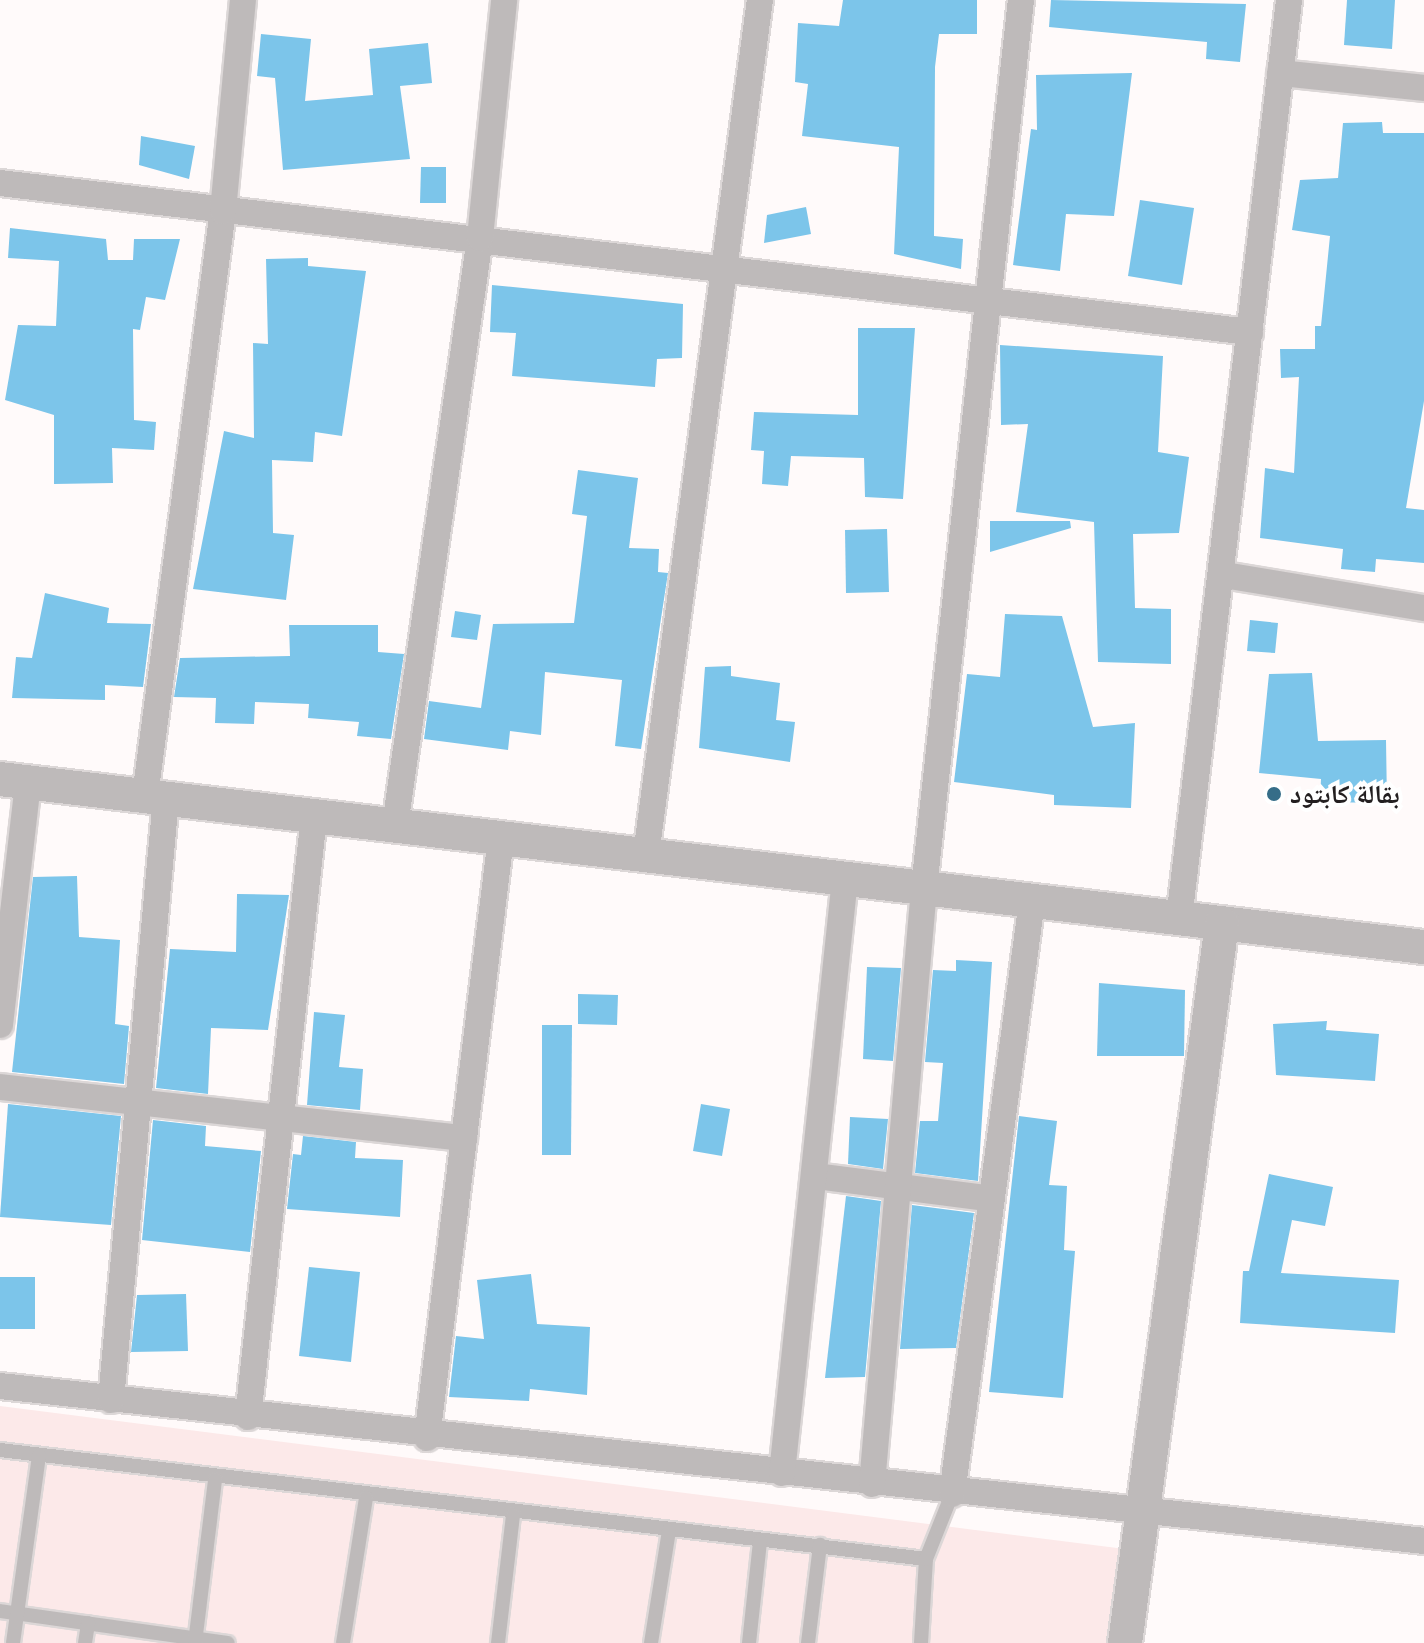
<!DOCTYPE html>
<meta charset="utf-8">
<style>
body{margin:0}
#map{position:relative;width:1424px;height:1643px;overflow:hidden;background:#fffafa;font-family:"PT Serif","Noto Naskh Arabic",serif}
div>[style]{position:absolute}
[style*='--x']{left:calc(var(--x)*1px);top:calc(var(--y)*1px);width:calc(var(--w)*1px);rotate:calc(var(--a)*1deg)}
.built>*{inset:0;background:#fce9e9}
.building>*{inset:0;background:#7cc5ea}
.roads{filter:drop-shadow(2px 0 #dcd7d7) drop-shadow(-2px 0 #dcd7d7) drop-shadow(0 2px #dcd7d7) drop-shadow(0 -2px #dcd7d7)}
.service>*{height:14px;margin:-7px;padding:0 7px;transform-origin:7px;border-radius:7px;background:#bebaba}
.minor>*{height:26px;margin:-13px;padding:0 13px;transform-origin:13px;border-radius:13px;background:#bebaba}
.tertiary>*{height:34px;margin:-17px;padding:0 17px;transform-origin:17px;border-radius:17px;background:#bebaba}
.dots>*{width:22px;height:22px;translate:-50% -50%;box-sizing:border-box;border:4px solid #fff;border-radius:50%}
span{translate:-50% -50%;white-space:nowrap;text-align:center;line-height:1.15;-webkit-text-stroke:8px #fff;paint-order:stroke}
.poi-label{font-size:26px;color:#231f20;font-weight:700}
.left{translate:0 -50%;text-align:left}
</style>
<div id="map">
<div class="built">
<i style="clip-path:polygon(0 1406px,1133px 1550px,1120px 1643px,0 1643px)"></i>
</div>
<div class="building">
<i style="clip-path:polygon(843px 0,977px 0,977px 34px,939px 34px,935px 67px,934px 236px,963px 239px,961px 269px,894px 254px,899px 147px,802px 136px,808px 84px,795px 82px,798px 23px,839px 26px)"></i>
<i style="clip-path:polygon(1051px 0,1246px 4px,1240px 62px,1206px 59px,1207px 42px,1049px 27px)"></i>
<i style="clip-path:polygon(1347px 0,1395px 0,1392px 49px,1344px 45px)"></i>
<i style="clip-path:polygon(261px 34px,311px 39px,305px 101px,373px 95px,369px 49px,428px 43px,432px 83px,400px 86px,410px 159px,283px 170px,275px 78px,257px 76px)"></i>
<i style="clip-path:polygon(1132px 73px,1114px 216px,1066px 214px,1060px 271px,1013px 265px,1031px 129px,1037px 130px,1036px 75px)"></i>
<i style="clip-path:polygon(1382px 122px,1383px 133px,1424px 133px,1424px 401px,1406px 508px,1424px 510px,1424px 563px,1376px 559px,1375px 572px,1341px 569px,1343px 549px,1260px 538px,1265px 468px,1294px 473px,1299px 377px,1281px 378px,1280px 349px,1315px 349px,1315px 326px,1321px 326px,1330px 236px,1292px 230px,1300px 180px,1338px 178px,1343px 123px)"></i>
<i style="clip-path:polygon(141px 136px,195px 146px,189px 179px,139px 165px)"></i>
<i style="clip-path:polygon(421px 167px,446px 167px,446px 203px,420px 203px)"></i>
<i style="clip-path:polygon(1140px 200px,1194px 208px,1182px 285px,1128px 276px)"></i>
<i style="clip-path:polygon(806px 207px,811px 234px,764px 243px,767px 215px)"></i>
<i style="clip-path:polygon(10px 228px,106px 239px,108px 260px,133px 260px,134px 239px,180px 239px,165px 300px,146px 297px,140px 330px,133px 329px,134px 420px,156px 422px,154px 450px,112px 448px,113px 483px,54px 484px,54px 415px,5px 400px,18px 325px,56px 326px,59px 261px,8px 258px)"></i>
<i style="clip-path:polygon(308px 258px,308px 266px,366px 271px,342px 436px,315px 432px,313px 462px,272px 460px,273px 533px,294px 535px,286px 600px,193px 589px,224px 431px,254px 438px,253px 343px,268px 344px,266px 259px)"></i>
<i style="clip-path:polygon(492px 285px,683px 304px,682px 358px,657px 359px,655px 387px,512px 376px,516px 333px,490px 332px)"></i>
<i style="clip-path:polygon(858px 328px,915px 328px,903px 499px,865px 497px,864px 458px,791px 456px,788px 486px,762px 484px,764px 451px,751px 450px,754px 412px,858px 415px)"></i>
<i style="clip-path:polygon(1000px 345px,1163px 356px,1158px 452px,1189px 457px,1179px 533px,1133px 534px,1135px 608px,1171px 609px,1171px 664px,1098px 662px,1094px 522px,1016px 512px,1028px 424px,1001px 425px)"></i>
<i style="clip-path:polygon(578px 470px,638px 478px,629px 548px,659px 549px,658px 572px,668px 573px,641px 749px,615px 746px,622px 680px,545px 672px,541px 735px,510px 731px,508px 750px,424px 739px,429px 701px,481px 708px,493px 624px,574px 623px,587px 516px,572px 514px)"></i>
<i style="clip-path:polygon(990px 521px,1070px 521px,1071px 528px,990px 552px)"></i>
<i style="clip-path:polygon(887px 529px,889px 592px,846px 593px,845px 530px)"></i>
<i style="clip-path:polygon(45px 593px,109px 608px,107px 623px,151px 624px,143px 687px,105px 685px,105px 700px,12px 698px,16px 657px,32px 658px)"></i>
<i style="clip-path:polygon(455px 611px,481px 615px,477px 640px,451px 637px)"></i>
<i style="clip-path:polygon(1005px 614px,1062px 616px,1093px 727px,1135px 723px,1131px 808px,1054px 805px,1054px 795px,954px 782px,967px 674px,1000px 677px)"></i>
<i style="clip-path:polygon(1250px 620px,1278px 623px,1275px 653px,1247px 651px)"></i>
<i style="clip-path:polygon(289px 625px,378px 625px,378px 652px,404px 654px,391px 739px,357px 736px,359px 722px,308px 718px,309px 704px,255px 702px,254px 724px,215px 723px,216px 698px,174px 697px,180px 658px,290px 656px)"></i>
<i style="clip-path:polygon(731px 666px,731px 676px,780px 683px,776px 720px,795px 722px,790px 762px,699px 748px,705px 667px)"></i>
<i style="clip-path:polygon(1312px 673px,1318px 741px,1386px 740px,1387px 803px,1320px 802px,1321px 779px,1259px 773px,1269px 674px)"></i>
<i style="clip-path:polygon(77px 876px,79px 937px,120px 940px,115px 1024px,129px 1026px,124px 1084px,12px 1072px,33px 877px)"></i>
<i style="clip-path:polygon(237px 894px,289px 895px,268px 1030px,211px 1028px,208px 1094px,156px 1088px,170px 949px,236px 952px)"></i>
<i style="clip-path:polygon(956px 960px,992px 962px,978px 1181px,915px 1173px,920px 1121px,938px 1121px,943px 1063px,925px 1062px,933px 970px,956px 971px)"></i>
<i style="clip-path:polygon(867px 967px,901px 968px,893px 1061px,863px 1059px)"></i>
<i style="clip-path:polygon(1099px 983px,1185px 990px,1184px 1056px,1097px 1056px)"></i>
<i style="clip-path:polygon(578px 994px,618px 995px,617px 1025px,578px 1024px)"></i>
<i style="clip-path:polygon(314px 1012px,345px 1015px,339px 1067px,363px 1069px,360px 1110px,307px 1105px)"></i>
<i style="clip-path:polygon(1327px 1021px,1326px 1030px,1379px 1034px,1375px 1081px,1276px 1075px,1273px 1024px)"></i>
<i style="clip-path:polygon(542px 1025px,572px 1025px,571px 1155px,542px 1155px)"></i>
<i style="clip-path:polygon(8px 1104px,121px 1116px,111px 1225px,0 1217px)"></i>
<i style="clip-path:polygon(701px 1104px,730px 1109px,722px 1156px,693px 1151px)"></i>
<i style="clip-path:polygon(1019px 1116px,1057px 1121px,1049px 1185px,1067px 1186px,1064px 1250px,1075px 1251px,1063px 1398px,989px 1392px)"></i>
<i style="clip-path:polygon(850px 1117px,888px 1119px,883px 1169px,848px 1164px)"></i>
<i style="clip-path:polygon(153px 1120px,206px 1126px,205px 1146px,261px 1151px,250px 1252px,142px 1240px)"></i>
<i style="clip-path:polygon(303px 1136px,356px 1142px,355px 1158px,403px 1160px,400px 1217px,287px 1209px,293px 1154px,301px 1155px)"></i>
<i style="clip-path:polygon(1269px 1174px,1333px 1187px,1325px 1226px,1292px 1220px,1281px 1273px,1399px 1280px,1395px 1333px,1240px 1323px,1243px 1271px,1249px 1271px)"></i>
<i style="clip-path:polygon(846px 1196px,881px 1201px,865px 1377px,825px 1378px)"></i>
<i style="clip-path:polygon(912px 1205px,974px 1213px,956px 1348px,900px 1349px)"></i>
<i style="clip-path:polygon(309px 1267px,360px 1272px,351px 1362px,299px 1356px)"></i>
<i style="clip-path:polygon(531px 1274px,537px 1324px,590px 1327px,587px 1395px,530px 1389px,529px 1401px,449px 1397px,456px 1336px,484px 1339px,477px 1280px)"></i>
<i style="clip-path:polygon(0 1277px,35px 1277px,35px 1329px,0 1329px)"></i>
<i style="clip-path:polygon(186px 1294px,188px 1351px,131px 1352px,137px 1295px)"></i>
</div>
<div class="roads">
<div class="service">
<i style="--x:0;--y:1450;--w:932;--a:6.71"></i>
<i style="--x:0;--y:1611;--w:230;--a:8"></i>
<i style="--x:13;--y:1643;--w:189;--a:-82.1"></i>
<i style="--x:85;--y:1643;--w:20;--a:-81"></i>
<i style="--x:195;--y:1643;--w:165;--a:-83"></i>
<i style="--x:343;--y:1643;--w:147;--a:-81"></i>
<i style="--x:498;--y:1643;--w:129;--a:-83.3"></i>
<i style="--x:651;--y:1643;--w:114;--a:-80.9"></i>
<i style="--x:749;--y:1643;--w:103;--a:-83.8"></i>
<i style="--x:808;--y:1643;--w:99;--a:-83"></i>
<i style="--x:921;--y:1643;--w:84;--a:-86.6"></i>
<i style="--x:926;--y:1559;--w:70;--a:-68.2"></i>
</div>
<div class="minor">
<i style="--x:1280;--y:73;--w:145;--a:5.9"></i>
<i style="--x:0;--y:183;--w:1259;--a:6.8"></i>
<i style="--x:1224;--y:575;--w:203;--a:9.4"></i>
<i style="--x:145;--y:796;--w:590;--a:-82.41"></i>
<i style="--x:223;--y:211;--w:212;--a:-84.6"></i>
<i style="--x:395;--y:825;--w:593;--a:-81.76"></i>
<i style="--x:480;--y:238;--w:239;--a:-84.2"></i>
<i style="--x:646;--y:855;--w:863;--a:-82.41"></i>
<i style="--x:1179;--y:919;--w:926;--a:-83.17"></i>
<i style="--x:0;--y:1025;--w:245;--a:-83.4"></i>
<i style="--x:0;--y:1087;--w:467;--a:6.3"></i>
<i style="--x:816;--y:1176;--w:177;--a:7.4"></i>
<i style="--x:0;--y:1386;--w:1432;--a:6.21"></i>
<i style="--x:111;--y:1400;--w:605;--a:-84.78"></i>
<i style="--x:248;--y:1417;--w:605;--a:-83.73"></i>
<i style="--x:427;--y:1438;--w:605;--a:-82.97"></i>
<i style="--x:782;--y:1473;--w:597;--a:-83.95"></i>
<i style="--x:872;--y:1484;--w:598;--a:-85.01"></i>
<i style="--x:924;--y:888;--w:893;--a:-83.77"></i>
<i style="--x:952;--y:1494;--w:598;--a:-82.32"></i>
</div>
<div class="tertiary">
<i style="--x:0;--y:779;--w:1434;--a:6.73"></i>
<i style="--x:1125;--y:1643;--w:726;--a:-82.32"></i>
</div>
</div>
<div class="dots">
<i style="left:1274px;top:794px;background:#366d88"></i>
</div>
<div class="poi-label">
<span class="left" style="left:1290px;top:794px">بقالة كابتود</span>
</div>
</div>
